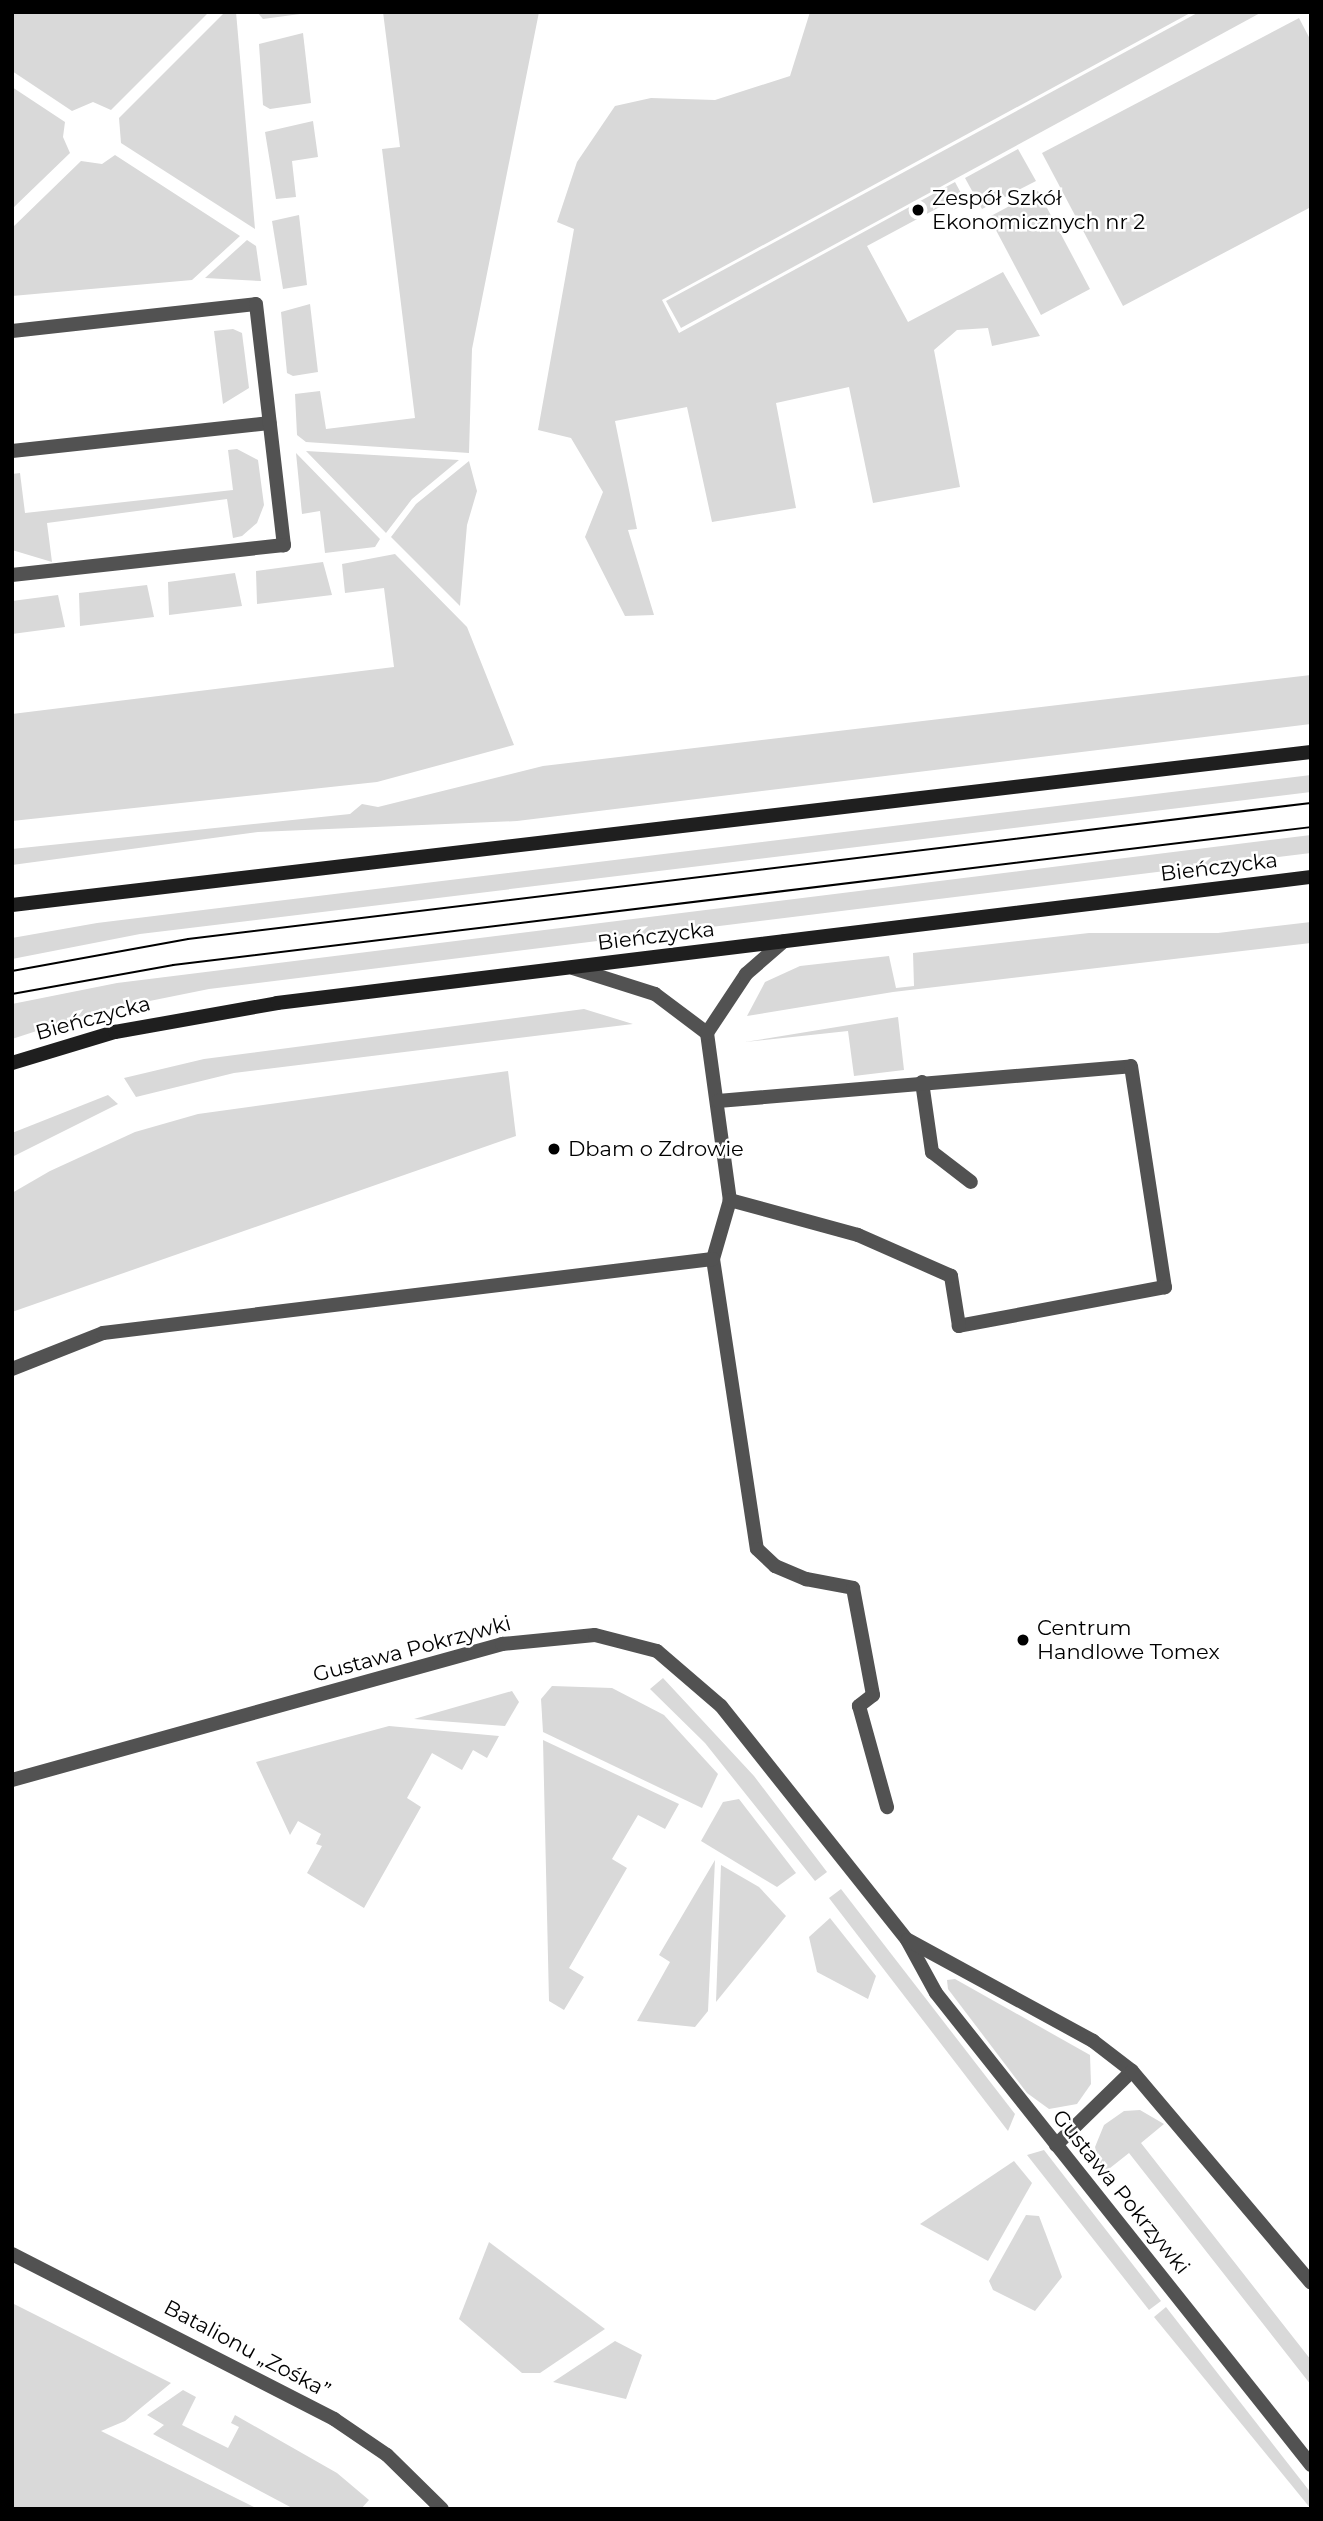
<!DOCTYPE html>
<meta charset="utf-8">
<style>
body{margin:0}
#map{position:relative;width:1323px;height:2521px;overflow:hidden;background:#fff;font-family:Montserrat,sans-serif}
div>[style]{position:absolute}
[style*='--x']{left:calc(var(--x)*1px);top:calc(var(--y)*1px);width:calc(var(--w)*1px);rotate:calc(var(--a)*1deg)}
.green>*{inset:0;background:#d9d9d9}
.lane>*{height:14px;margin:-7px;padding:0 7px;transform-origin:7px;border-radius:7px;background:#525252}
.street>*{height:14px;margin:-7px;padding:0 7px;transform-origin:7px;border-radius:7px;background:#525252}
.secondary>*{height:14px;margin:-7px;padding:0 7px;transform-origin:7px;border-radius:7px;background:#1f1f1f}
.tram>*{height:2px;margin:-1px;padding:0 1px;transform-origin:1px;border-radius:1px;background:#000}
.dots>*{width:19px;height:19px;translate:-50% -50%;box-sizing:border-box;border:4px solid #fff;border-radius:50%}
span{translate:-50% -50%;white-space:nowrap;text-align:center;line-height:1.15;-webkit-text-stroke:5px #fff;paint-order:stroke}
.poi-label{font-size:21px;color:#000}
.left{translate:0 -50%;text-align:left}
.street-label{font-size:21px;color:#000}
.frame{position:absolute;inset:0;border:14px solid #000;pointer-events:none}
</style>
<div id="map">
<div class="green">
<i style="clip-path:polygon(12px 12px,209px 12px,111px 110px,93px 102px,72px 111px,12px 71px)"></i>
<i style="clip-path:polygon(225px 12px,236px 12px,255px 229px,121px 143px,119px 118px)"></i>
<i style="clip-path:polygon(257px 12px,300px 12px,300px 14px,263px 19px)"></i>
<i style="clip-path:polygon(383px 12px,539px 12px,472px 349px,469px 453px,306px 442px,297px 435px,295px 394px,320px 391px,326px 429px,415px 418px,382px 149px,400px 147px)"></i>
<i style="clip-path:polygon(810px 12px,1192px 12px,662px 300px,679px 333px,955px 182px,962px 195px,867px 246px,908px 322px,1003px 272px,1040px 336px,992px 346px,988px 328px,957px 330px,934px 350px,960px 487px,873px 503px,849px 387px,776px 403px,796px 508px,712px 522px,687px 407px,615px 421px,637px 529px,628px 530px,654px 615px,625px 616px,585px 537px,603px 492px,571px 438px,538px 430px,574px 229px,557px 222px,577px 162px,615px 106px,651px 98px,715px 100px,790px 76px)"></i>
<i style="clip-path:polygon(1199px 12px,1262px 12px,681px 328px,666px 301px)"></i>
<i style="clip-path:polygon(1299px 18px,1311px 41px,1311px 207px,1123px 306px,1042px 153px)"></i>
<i style="clip-path:polygon(303px 33px,311px 103px,270px 109px,263px 105px,259px 44px)"></i>
<i style="clip-path:polygon(12px 87px,65px 122px,63px 137px,70px 153px,12px 209px)"></i>
<i style="clip-path:polygon(313px 121px,318px 157px,292px 161px,296px 197px,276px 199px,265px 132px)"></i>
<i style="clip-path:polygon(1018px 149px,1036px 181px,982px 209px,965px 178px)"></i>
<i style="clip-path:polygon(115px 155px,240px 236px,192px 280px,12px 296px,12px 228px,81px 161px,102px 164px)"></i>
<i style="clip-path:polygon(1038px 191px,1090px 289px,1041px 315px,989px 217px)"></i>
<i style="clip-path:polygon(299px 215px,307px 285px,283px 289px,272px 221px)"></i>
<i style="clip-path:polygon(247px 240px,256px 246px,261px 281px,205px 278px)"></i>
<i style="clip-path:polygon(310px 304px,318px 372px,293px 376px,287px 373px,281px 312px)"></i>
<i style="clip-path:polygon(233px 329px,242px 333px,249px 388px,223px 404px,214px 331px)"></i>
<i style="clip-path:polygon(237px 449px,258px 460px,264px 505px,257px 523px,242px 536px,233px 538px,227px 499px,47px 523px,52px 562px,12px 550px,12px 474px,20px 473px,25px 513px,233px 490px,228px 450px)"></i>
<i style="clip-path:polygon(306px 451px,459px 460px,412px 499px,386px 533px)"></i>
<i style="clip-path:polygon(296px 453px,380px 539px,375px 547px,325px 553px,320px 511px,302px 514px)"></i>
<i style="clip-path:polygon(469px 461px,477px 491px,467px 525px,460px 606px,391px 537px,416px 504px)"></i>
<i style="clip-path:polygon(395px 554px,467px 627px,514px 745px,377px 782px,12px 821px,12px 714px,394px 667px,384px 588px,345px 593px,342px 564px)"></i>
<i style="clip-path:polygon(323px 562px,332px 595px,257px 604px,256px 571px)"></i>
<i style="clip-path:polygon(235px 573px,242px 606px,169px 615px,168px 582px)"></i>
<i style="clip-path:polygon(147px 585px,154px 617px,80px 626px,79px 593px)"></i>
<i style="clip-path:polygon(58px 595px,65px 627px,12px 634px,12px 601px)"></i>
<i style="clip-path:polygon(1311px 675px,1311px 724px,517px 821px,258px 832px,12px 865px,12px 849px,350px 814px,362px 804px,378px 807px,543px 766px)"></i>
<i style="clip-path:polygon(1311px 775px,1311px 792px,140px 934px,12px 959px,12px 938px,97px 923px)"></i>
<i style="clip-path:polygon(1311px 835px,1311px 853px,209px 989px,95px 1012px,12px 1039px,12px 1004px,117px 983px)"></i>
<i style="clip-path:polygon(1311px 922px,1311px 943px,893px 992px,747px 1016px,765px 982px,800px 966px,889px 956px,896px 988px,914px 986px,913px 953px,1089px 933px,1218px 933px)"></i>
<i style="clip-path:polygon(584px 1009px,633px 1024px,234px 1073px,136px 1097px,124px 1078px,204px 1059px)"></i>
<i style="clip-path:polygon(898px 1017px,904px 1070px,854px 1076px,848px 1031px,745px 1042px)"></i>
<i style="clip-path:polygon(508px 1071px,516px 1136px,12px 1312px,12px 1193px,50px 1171px,135px 1132px,198px 1114px)"></i>
<i style="clip-path:polygon(108px 1095px,118px 1104px,12px 1157px,12px 1133px)"></i>
<i style="clip-path:polygon(663px 1678px,754px 1776px,827px 1872px,815px 1881px,705px 1743px,650px 1689px)"></i>
<i style="clip-path:polygon(552px 1686px,612px 1688px,664px 1715px,718px 1774px,702px 1808px,543px 1732px,541px 1699px)"></i>
<i style="clip-path:polygon(512px 1691px,519px 1702px,505px 1726px,414px 1719px)"></i>
<i style="clip-path:polygon(389px 1726px,499px 1736px,487px 1758px,473px 1750px,462px 1770px,432px 1753px,407px 1798px,421px 1807px,364px 1908px,307px 1873px,322px 1846px,316px 1844px,321px 1834px,298px 1821px,290px 1835px,256px 1762px)"></i>
<i style="clip-path:polygon(543px 1740px,679px 1804px,665px 1829px,638px 1815px,612px 1859px,627px 1868px,569px 1968px,584px 1977px,564px 2010px,549px 2001px)"></i>
<i style="clip-path:polygon(739px 1799px,796px 1873px,777px 1887px,701px 1841px,723px 1802px)"></i>
<i style="clip-path:polygon(715px 1860px,708px 2011px,695px 2027px,637px 2021px,670px 1962px,659px 1955px)"></i>
<i style="clip-path:polygon(721px 1865px,759px 1887px,786px 1916px,716px 2002px)"></i>
<i style="clip-path:polygon(841px 1889px,1015px 2114px,1008px 2131px,829px 1898px)"></i>
<i style="clip-path:polygon(830px 1918px,876px 1976px,868px 1999px,817px 1972px,809px 1937px)"></i>
<i style="clip-path:polygon(955px 1979px,1090px 2055px,1091px 2084px,1077px 2104px,1049px 2109px,1027px 2093px,948px 1989px,947px 1980px)"></i>
<i style="clip-path:polygon(1140px 2110px,1164px 2124px,1141px 2143px,1311px 2360px,1311px 2385px,1129px 2153px,1105px 2172px,1100px 2166px,1095px 2147px,1104px 2125px,1124px 2111px)"></i>
<i style="clip-path:polygon(1044px 2150px,1161px 2301px,1149px 2310px,1027px 2155px)"></i>
<i style="clip-path:polygon(1014px 2161px,1032px 2183px,988px 2261px,920px 2224px)"></i>
<i style="clip-path:polygon(1026px 2215px,1039px 2216px,1062px 2277px,1035px 2311px,993px 2290px,989px 2281px)"></i>
<i style="clip-path:polygon(489px 2242px,605px 2329px,540px 2373px,522px 2373px,459px 2319px)"></i>
<i style="clip-path:polygon(12px 2303px,171px 2383px,125px 2421px,101px 2431px,258px 2509px,12px 2509px)"></i>
<i style="clip-path:polygon(1166px 2307px,1311px 2493px,1311px 2509px,1154px 2317px)"></i>
<i style="clip-path:polygon(615px 2341px,642px 2355px,626px 2399px,553px 2382px)"></i>
<i style="clip-path:polygon(183px 2390px,196px 2397px,182px 2425px,228px 2448px,239px 2427px,231px 2423px,235px 2415px,337px 2473px,369px 2500px,361px 2509px,294px 2509px,153px 2434px,164px 2425px,147px 2415px)"></i>
</div>
<div class="lane">
<i style="--x:12;--y:451;--w:259;--a:-6.2"></i>
<i style="--x:573;--y:968;--w:86;--a:17.6"></i>
<i style="--x:655;--y:994;--w:65;--a:36.9"></i>
<i style="--x:707;--y:1033;--w:169;--a:82.2"></i>
<i style="--x:730;--y:1200;--w:61;--a:106.1"></i>
<i style="--x:713;--y:1259;--w:293;--a:81.4"></i>
<i style="--x:757;--y:1549;--w:25;--a:43"></i>
<i style="--x:775;--y:1566;--w:34;--a:23"></i>
<i style="--x:806;--y:1579;--w:48;--a:10.8"></i>
<i style="--x:853;--y:1588;--w:109;--a:79.4"></i>
<i style="--x:873;--y:1695;--w:18;--a:142"></i>
<i style="--x:859;--y:1706;--w:105;--a:74.5"></i>
<i style="--x:707;--y:1033;--w:71;--a:-56.5"></i>
<i style="--x:746;--y:974;--w:50;--a:-41"></i>
<i style="--x:922;--y:1082;--w:71;--a:81.9"></i>
<i style="--x:932;--y:1152;--w:49;--a:37.6"></i>
<i style="--x:718;--y:1101;--w:414;--a:-4.8"></i>
<i style="--x:1131;--y:1066;--w:224;--a:81.3"></i>
<i style="--x:1165;--y:1287;--w:210;--a:169.3"></i>
<i style="--x:959;--y:1326;--w:51;--a:-99.1"></i>
<i style="--x:951;--y:1276;--w:102;--a:-156.2"></i>
<i style="--x:858;--y:1235;--w:133;--a:-164.7"></i>
<i style="--x:12;--y:1369;--w:98;--a:-21.6"></i>
<i style="--x:103;--y:1333;--w:614;--a:-6.92"></i>
<i style="--x:1056;--y:2145;--w:106;--a:-44.2"></i>
</div>
<div class="street">
<i style="--x:12;--y:331;--w:245;--a:-6.3"></i>
<i style="--x:256;--y:304;--w:243;--a:83.4"></i>
<i style="--x:284;--y:545;--w:274;--a:173.7"></i>
<i style="--x:12;--y:1780;--w:509;--a:-15.51"></i>
<i style="--x:502;--y:1644;--w:93;--a:-5.5"></i>
<i style="--x:595;--y:1635;--w:64;--a:14.5"></i>
<i style="--x:657;--y:1651;--w:84;--a:40.7"></i>
<i style="--x:721;--y:1706;--w:299;--a:51.5"></i>
<i style="--x:907;--y:1940;--w:60;--a:61.3"></i>
<i style="--x:936;--y:1993;--w:603;--a:51.53"></i>
<i style="--x:908;--y:1940;--w:211;--a:28.6"></i>
<i style="--x:1093;--y:2041;--w:49;--a:37.6"></i>
<i style="--x:1132;--y:2071;--w:277;--a:49.8"></i>
<i style="--x:12;--y:2254;--w:362;--a:27.1"></i>
<i style="--x:334;--y:2419;--w:64;--a:34.2"></i>
<i style="--x:387;--y:2455;--w:77;--a:44.5"></i>
</div>
<div class="secondary">
<i style="--x:12;--y:905;--w:1308;--a:-6.72"></i>
<i style="--x:12;--y:1063;--w:108;--a:-16.8"></i>
<i style="--x:115;--y:1032;--w:165;--a:-10.1"></i>
<i style="--x:277;--y:1003;--w:1042;--a:-6.95"></i>
</div>
<div class="tram">
<i style="--x:12;--y:971;--w:179;--a:-10.3"></i>
<i style="--x:188;--y:939;--w:1131;--a:-6.91"></i>
<i style="--x:12;--y:994;--w:164;--a:-10.2"></i>
<i style="--x:173;--y:965;--w:1146;--a:-6.91"></i>
</div>
<div class="dots">
<i style="left:918px;top:210px;background:#000"></i>
<i style="left:554px;top:1149px;background:#000"></i>
<i style="left:1023px;top:1640px;background:#000"></i>
</div>
<div class="poi-label">
<span class="left" style="left:932px;top:210px">Zespół Szkół<br>Ekonomicznych nr 2</span>
<span class="left" style="left:568px;top:1149px">Dbam o Zdrowie</span>
<span class="left" style="left:1037px;top:1640px">Centrum<br>Handlowe Tomex</span>
</div>
<div class="street-label">
<span style="left:1219px;top:867px;rotate:-7deg">Bieńczycka</span>
<span style="left:656px;top:936px;rotate:-7deg">Bieńczycka</span>
<span style="left:93px;top:1018px;rotate:-15deg">Bieńczycka</span>
<span style="left:412px;top:1649px;rotate:-15deg">Gustawa Pokrzywki</span>
<span style="left:1121px;top:2192px;rotate:51deg">Gustawa Pokrzywki</span>
<span style="left:247px;top:2349px;rotate:28deg">Batalionu „Zośka”</span>
</div>
<div class="frame"></div>
</div>
